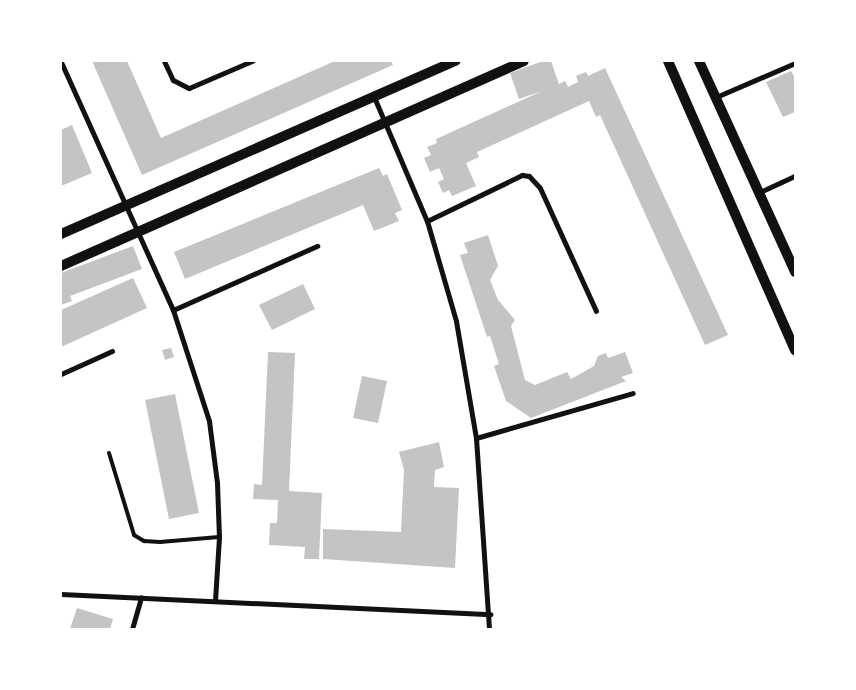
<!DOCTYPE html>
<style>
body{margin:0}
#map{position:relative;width:856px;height:690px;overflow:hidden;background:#fff;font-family:"Roboto Condensed",sans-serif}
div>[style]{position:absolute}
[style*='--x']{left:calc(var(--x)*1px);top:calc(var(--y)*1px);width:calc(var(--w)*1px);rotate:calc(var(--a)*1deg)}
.building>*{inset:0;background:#c4c4c4}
.service>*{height:4px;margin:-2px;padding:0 2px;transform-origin:2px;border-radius:2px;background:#111}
.minor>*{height:5px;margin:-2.5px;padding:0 2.5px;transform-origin:2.5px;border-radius:2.5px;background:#111}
.secondary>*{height:10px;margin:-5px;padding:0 5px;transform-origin:5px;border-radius:5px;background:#111}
span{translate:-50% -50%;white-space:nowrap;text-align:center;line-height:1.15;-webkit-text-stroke:5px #fff;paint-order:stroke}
.frame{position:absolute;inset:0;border:62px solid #fff;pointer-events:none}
</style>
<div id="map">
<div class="building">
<i style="clip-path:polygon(92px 61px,127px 61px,161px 138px,335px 61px,391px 61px,393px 65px,142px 175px)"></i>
<i style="clip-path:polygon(543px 61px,551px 61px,559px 84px,565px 81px,568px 87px,578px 82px,576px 76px,586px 72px,588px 76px,605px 68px,728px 335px,705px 345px,600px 115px,596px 117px,589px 101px,477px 152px,479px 157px,466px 163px,476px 186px,452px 196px,449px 190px,443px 193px,438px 182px,444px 179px,439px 168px,430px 172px,424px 158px,431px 155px,427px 147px,437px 143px,436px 139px,542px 91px,519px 99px,510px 73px)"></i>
<i style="clip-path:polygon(791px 71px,795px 78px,795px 112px,783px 117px,766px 82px)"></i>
<i style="clip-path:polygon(72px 125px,92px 173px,61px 186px,61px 130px)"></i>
<i style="clip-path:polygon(379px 168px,383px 176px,387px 174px,402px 210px,395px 213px,399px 221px,374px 231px,363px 205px,185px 279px,174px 252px)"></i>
<i style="clip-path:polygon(488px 235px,498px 266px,490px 280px,498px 300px,515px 320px,511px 326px,525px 380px,535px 385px,567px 372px,571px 379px,594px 366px,598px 356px,606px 353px,608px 358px,625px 352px,633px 373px,621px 377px,626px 381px,531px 418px,506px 401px,494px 366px,499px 364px,490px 336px,487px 337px,460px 255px,468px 253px,464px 243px)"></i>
<i style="clip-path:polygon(133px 246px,142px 269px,70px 296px,72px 301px,61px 305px,61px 273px)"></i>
<i style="clip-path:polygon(133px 278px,147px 308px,61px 347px,61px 310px)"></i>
<i style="clip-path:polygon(303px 284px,315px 309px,272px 330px,259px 305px)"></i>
<i style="clip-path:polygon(171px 348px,174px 357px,165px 360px,162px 350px)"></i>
<i style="clip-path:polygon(268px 352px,295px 353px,289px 491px,322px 493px,319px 559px,304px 559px,305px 547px,269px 545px,270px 523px,277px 523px,278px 500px,253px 499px,254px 484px,262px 485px)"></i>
<i style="clip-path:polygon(362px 376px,387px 381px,378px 423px,353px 418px)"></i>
<i style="clip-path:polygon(175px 394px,199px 513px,169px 519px,145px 400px)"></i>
<i style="clip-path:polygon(439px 442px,444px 467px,435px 470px,434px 487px,459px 488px,455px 568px,323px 559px,323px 529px,401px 532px,404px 470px,399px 452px)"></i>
<i style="clip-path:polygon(77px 608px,113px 619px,110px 629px,70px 629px)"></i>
</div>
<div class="service">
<i style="--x:109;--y:453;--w:86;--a:73"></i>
<i style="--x:134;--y:535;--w:12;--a:31"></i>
<i style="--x:144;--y:541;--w:16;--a:4"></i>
<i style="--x:160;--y:542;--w:59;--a:-4.8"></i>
</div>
<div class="minor">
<i style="--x:164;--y:61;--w:21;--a:65"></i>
<i style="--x:173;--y:80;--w:18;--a:27"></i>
<i style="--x:189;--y:88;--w:69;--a:-23.2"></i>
<i style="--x:61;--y:62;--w:272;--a:65.7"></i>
<i style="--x:173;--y:310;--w:117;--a:72"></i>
<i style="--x:209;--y:421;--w:63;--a:82.6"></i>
<i style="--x:217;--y:483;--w:54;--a:87.9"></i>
<i style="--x:219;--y:537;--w:63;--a:93.6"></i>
<i style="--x:374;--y:97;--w:135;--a:66.9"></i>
<i style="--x:427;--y:221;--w:104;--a:73.8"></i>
<i style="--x:456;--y:321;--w:119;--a:80.3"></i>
<i style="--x:476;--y:438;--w:191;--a:86.1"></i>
<i style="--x:716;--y:97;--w:86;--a:-23.3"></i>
<i style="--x:760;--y:192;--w:38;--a:-25"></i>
<i style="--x:427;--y:221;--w:106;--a:-25.8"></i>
<i style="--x:522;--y:175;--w:7;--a:8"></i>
<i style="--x:529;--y:176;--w:16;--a:47"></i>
<i style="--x:540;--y:188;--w:135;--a:65.5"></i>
<i style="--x:173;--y:310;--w:158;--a:-24"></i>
<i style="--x:61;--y:374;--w:56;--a:-24.3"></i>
<i style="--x:476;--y:438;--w:163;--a:-16"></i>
<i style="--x:61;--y:594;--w:430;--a:2.7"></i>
<i style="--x:132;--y:629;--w:33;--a:-74"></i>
</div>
<div class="secondary">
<i style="--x:668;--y:61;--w:316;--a:66.3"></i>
<i style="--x:699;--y:61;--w:232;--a:65.5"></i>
<i style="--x:61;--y:234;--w:431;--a:-23.7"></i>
<i style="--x:61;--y:266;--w:506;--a:-23.88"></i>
</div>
<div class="frame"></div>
</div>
